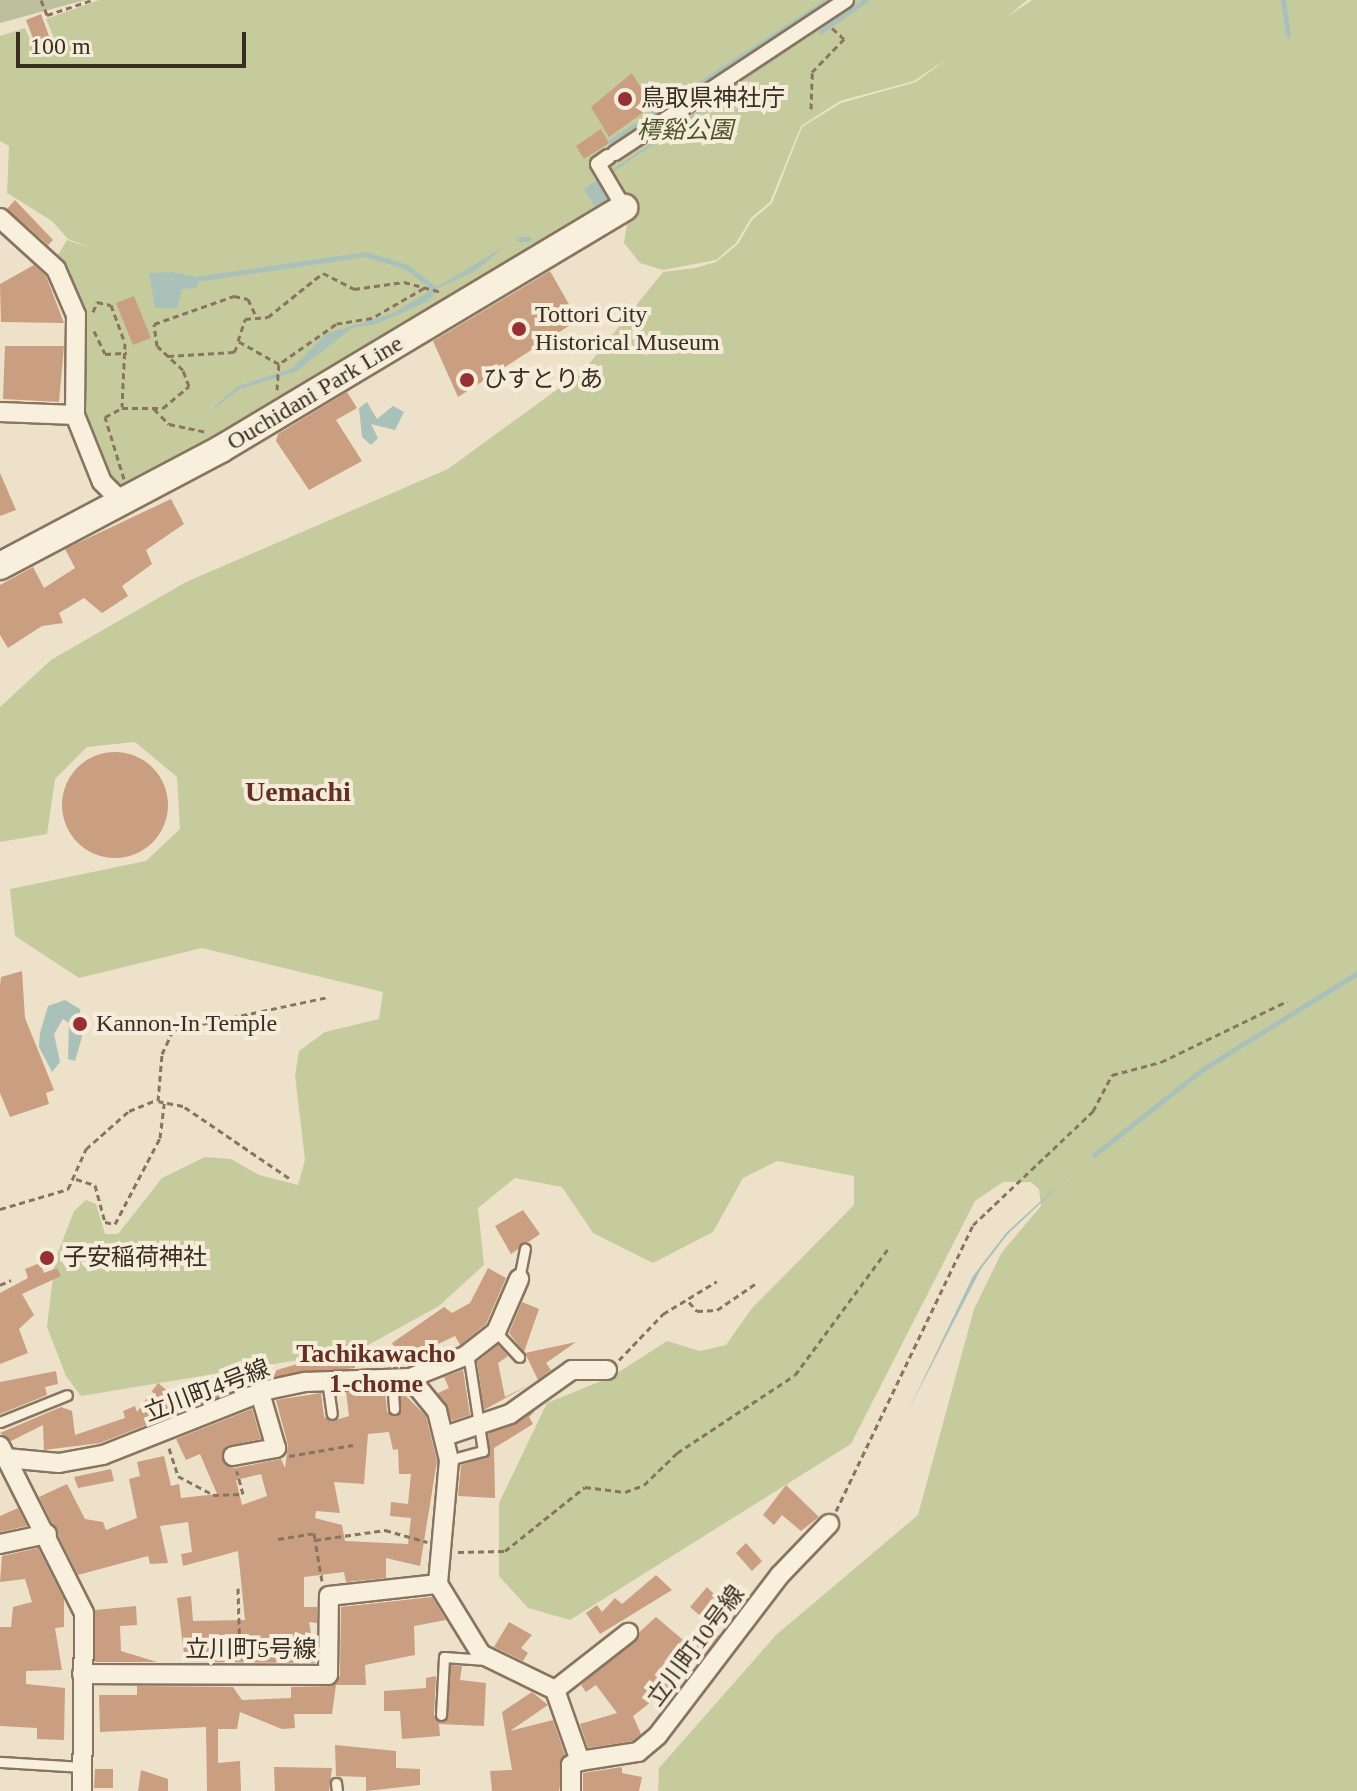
<!DOCTYPE html>
<meta charset="utf-8">
<style>
body{margin:0}
#map{position:relative;width:1357px;height:1791px;overflow:hidden;background:#ede2c9;font-family:"Times New Roman","Noto Sans JP",serif}
div>[style]{position:absolute}
[style*='--x']{left:calc(var(--x)*1px);top:calc(var(--y)*1px);width:calc(var(--w)*1px);rotate:calc(var(--a)*1deg)}
.green>*{inset:0;background:#c6cb9d}
.cemetery>*{inset:0;background:#bdc09c}
.water>*{inset:0;background:#aac1ba}
.stream>*{height:5px;margin:-2.5px;padding:0 2.5px;transform-origin:2.5px;border-radius:2.5px;background:#aac1ba}
.building>*{inset:0;background:#c99e81}
.round{border-radius:50%}
.path>*{height:3px;margin-top:-1.5px;transform-origin:0;background:repeating-linear-gradient(90deg,#89745f 0 6px,transparent 0 10px)}
.roads{filter:drop-shadow(2px 0 #89745f) drop-shadow(-2px 0 #89745f) drop-shadow(0 2px #89745f) drop-shadow(0 -2px #89745f)}
.service>*{height:9px;margin:-4.5px;padding:0 4.5px;transform-origin:4.5px;border-radius:4.5px;background:#f8efdd}
.pedestrian>*{height:14px;margin:-7px;padding:0 7px;transform-origin:7px;border-radius:7px;background:#f8efdd}
.minor>*{height:18px;margin:-9px;padding:0 9px;transform-origin:9px;border-radius:9px;background:#f8efdd}
.secondary>*{height:26px;margin:-13px;padding:0 13px;transform-origin:13px;border-radius:13px;background:#f8efdd}
.dots>*{width:22px;height:22px;translate:-50% -50%;box-sizing:border-box;border:4px solid #f5ecd9;border-radius:50%}
span{translate:-50% -50%;white-space:nowrap;text-align:center;line-height:1.15;-webkit-text-stroke:8px #f5ecd9;paint-order:stroke}
.poi-label{font-size:24px;color:#3a2d21}
.left{translate:0 -50%;text-align:left}
.park-label{font-size:24px;color:#4b5529;font-style:italic}
.street-label{font-size:24px;color:#3a2d21}
.neighbourhood-label{font-size:26px;color:#643023;font-weight:700}
.quarter-label{font-size:28px;color:#643023;font-weight:700}
.scale{position:absolute;left:16px;top:32px;width:230px;height:36px;box-sizing:border-box;border:4px solid #3a2d21;border-top:0;padding-left:10px;font-size:24px;line-height:28px;white-space:nowrap;color:#3a2d21;-webkit-text-stroke:6px #f5ecd9;paint-order:stroke}
</style>
<div id="map">
<div class="green">
<i style="clip-path:polygon(99px 0,1027px 0,1007px 17px,1032px 0,1357px 0,1357px 1791px,658px 1791px,659px 1768px,776px 1635px,918px 1515px,974px 1309px,1002px 1252px,1041px 1206px,1039px 1189px,1031px 1182px,1003px 1182px,975px 1201px,851px 1444px,570px 1620px,528px 1608px,499px 1576px,499px 1503px,547px 1403px,611px 1377px,667px 1341px,700px 1351px,726px 1345px,752px 1308px,854px 1205px,854px 1176px,777px 1161px,743px 1178px,713px 1232px,653px 1263px,593px 1233px,562px 1187px,515px 1178px,478px 1208px,484px 1265px,439px 1306px,359px 1350px,81px 1396px,66px 1376px,47px 1327px,55px 1260px,74px 1211px,86px 1200px,96px 1204px,105px 1234px,118px 1234px,162px 1178px,205px 1157px,231px 1159px,259px 1175px,298px 1185px,305px 1160px,295px 1075px,299px 1051px,325px 1032px,379px 1019px,383px 992px,202px 948px,79px 978px,15px 936px,10px 889px,146px 861px,180px 829px,177px 777px,135px 742px,87px 747px,55px 779px,47px 834px,0 842px,0 707px,51px 660px,186px 582px,448px 469px,584px 370px,663px 272px,695px 268px,716px 262px,738px 244px,752px 220px,772px 203px,802px 127px,841px 103px,916px 82px,951px 56px,914px 81px,840px 101px,801px 126px,770px 202px,751px 218px,736px 243px,716px 260px,663px 270px,640px 263px,624px 243px,628px 218px,215px 443px,209px 440px,120px 487px,108px 479px,80px 412px,80px 317px,53px 263px,67px 240px,92px 248px,68px 239px,52px 221px,7px 193px,9px 146px,0 141px,0 36px,25px 28px,33px 46px,54px 38px,46px 19px)"></i>
</div>
<div class="cemetery">
<i style="clip-path:polygon(0 0,85px 0,0 23px)"></i>
</div>
<div class="water">
<i style="clip-path:polygon(822px 27px,599px 182px,611px 205px,598px 212px,584px 189px)"></i>
<i style="clip-path:polygon(507px 245px,474px 272px,438px 288px,429px 301px,377px 324px,352px 328px,297px 371px,240px 389px,205px 415px,238px 386px,291px 369px,326px 334px,393px 313px)"></i>
<i style="clip-path:polygon(172px 272px,200px 278px,196px 288px,182px 289px,177px 308px,155px 308px,149px 273px)"></i>
<i style="clip-path:polygon(367px 402px,377px 419px,393px 406px,404px 412px,395px 430px,371px 424px,378px 438px,371px 445px,362px 437px,359px 408px)"></i>
<i style="clip-path:polygon(65px 1000px,80px 1009px,82px 1037px,75px 1061px,68px 1059px,69px 1023px,63px 1019px,54px 1034px,60px 1062px,52px 1072px,39px 1047px,40px 1033px,48px 1006px)"></i>
<i style="clip-path:polygon(1087px 1159px,1007px 1235px,981px 1269px,908px 1411px,973px 1276px,1006px 1233px)"></i>
</div>
<div class="stream">
<i style="--x:1283;--y:0;--w:35;--a:82"></i>
<i style="--x:821;--y:31;--w:55;--a:-34.6"></i>
<i style="--x:611;--y:141;--w:259;--a:-33"></i>
<i style="--x:519;--y:239;--w:10;--a:0"></i>
<i style="--x:195;--y:279;--w:173;--a:-8.3"></i>
<i style="--x:366;--y:254;--w:43;--a:17.6"></i>
<i style="--x:407;--y:267;--w:34;--a:38"></i>
<i style="--x:1094;--y:1155;--w:139;--a:-38.3"></i>
<i style="--x:1203;--y:1069;--w:181;--a:-31.9"></i>
</div>
<div class="building">
<i style="clip-path:polygon(41px 14px,49px 36px,34px 41px,26px 20px)"></i>
<i style="clip-path:polygon(632px 73px,652px 106px,609px 137px,591px 107px)"></i>
<i style="clip-path:polygon(601px 129px,609px 143px,584px 159px,576px 146px)"></i>
<i style="clip-path:polygon(15px 200px,53px 240px,48px 245px,7px 209px)"></i>
<i style="clip-path:polygon(34px 265px,46px 276px,64px 323px,1px 322px,0 284px)"></i>
<i style="clip-path:polygon(550px 271px,578px 320px,458px 397px,433px 341px)"></i>
<i style="clip-path:polygon(134px 296px,151px 338px,133px 345px,116px 303px)"></i>
<i style="clip-path:polygon(5px 346px,64px 346px,59px 402px,3px 399px)"></i>
<i style="clip-path:polygon(347px 392px,357px 408px,336px 420px,362px 461px,309px 490px,276px 441px,278px 434px)"></i>
<i style="clip-path:polygon(0 473px,16px 510px,0 516px)"></i>
<i style="clip-path:polygon(171px 499px,184px 524px,146px 550px,152px 564px,122px 586px,128px 596px,102px 613px,84px 598px,59px 613px,63px 623px,42px 626px,8px 648px,0 635px,0 585px,33px 567px,44px 588px,75px 568px,65px 549px)"></i>
<i class="round" style="left:62px;top:752px;width:106px;height:106px"></i>
<i style="clip-path:polygon(22px 971px,25px 1018px,54px 1090px,46px 1093px,49px 1104px,10px 1117px,0 1093px,0 986px,1px 977px)"></i>
<i style="clip-path:polygon(523px 1210px,540px 1234px,511px 1254px,495px 1226px)"></i>
<i style="clip-path:polygon(40px 1263px,44px 1273px,57px 1268px,61px 1276px,22px 1294px,34px 1315px,19px 1329px,28px 1353px,0 1364px,0 1293px,28px 1278px,25px 1269px)"></i>
<i style="clip-path:polygon(488px 1268px,506px 1278px,486px 1324px,460px 1345px,455px 1336px,427px 1349px,431px 1357px,396px 1366px,401px 1359px,392px 1343px,444px 1307px,452px 1313px,470px 1303px)"></i>
<i style="clip-path:polygon(522px 1302px,539px 1309px,524px 1352px,509px 1333px)"></i>
<i style="clip-path:polygon(576px 1342px,546px 1363px,551px 1370px,538px 1380px,525px 1353px)"></i>
<i style="clip-path:polygon(498px 1345px,508px 1356px,498px 1363px,505px 1397px,531px 1384px,484px 1410px,477px 1362px)"></i>
<i style="clip-path:polygon(328px 1355px,328px 1362px,355px 1359px,355px 1368px,271px 1377px,270px 1372px)"></i>
<i style="clip-path:polygon(463px 1370px,470px 1415px,452px 1421px,438px 1393px,449px 1388px,444px 1377px)"></i>
<i style="clip-path:polygon(56px 1371px,58px 1384px,45px 1387px,47px 1395px,0 1414px,0 1382px)"></i>
<i style="clip-path:polygon(158px 1383px,176px 1398px,220px 1389px,223px 1395px,165px 1418px,152px 1391px)"></i>
<i style="clip-path:polygon(evenodd,400px 1390px,426px 1416px,437px 1461px,420px 1566px,386px 1558px,386px 1578px,346px 1582px,344px 1572px,304px 1577px,304px 1607px,317px 1607px,317px 1623px,309px 1622px,316px 1663px,185px 1662px,177px 1598px,191px 1596px,193px 1621px,245px 1620px,238px 1551px,183px 1566px,181px 1554px,192px 1552px,188px 1522px,160px 1526px,168px 1563px,150px 1564px,148px 1556px,78px 1575px,39px 1497px,67px 1484px,85px 1519px,103px 1522px,106px 1530px,137px 1518px,129px 1479px,140px 1476px,137px 1462px,164px 1456px,171px 1486px,179px 1484px,181px 1498px,217px 1494px,200px 1454px,186px 1460px,176px 1439px,252px 1409px,261px 1439px,226px 1446px,223px 1463px,235px 1468px,281px 1459px,285px 1468px,288px 1445px,276px 1400px,321px 1393px,324px 1417px,332px 1421px,349px 1416px,346px 1392px,385px 1391px,387px 1412px,397px 1416px,400px 1390px,389px 1432px,393px 1450px,398px 1449px,399px 1474px,411px 1474px,408px 1504px,391px 1502px,390px 1516px,411px 1518px,408px 1544px,345px 1541px,342px 1525px,315px 1518px,316px 1511px,340px 1513px,334px 1482px,364px 1484px,368px 1434px,389px 1432px,400px 1390px,261px 1474px,267px 1496px,242px 1505px,236px 1480px,261px 1474px)"></i>
<i style="clip-path:polygon(150px 1394px,156px 1421px,100px 1443px,44px 1450px,43px 1425px,11px 1441px,0 1433px,61px 1407px,72px 1411px,75px 1435px,125px 1418px,123px 1411px,135px 1406px,137px 1412px)"></i>
<i style="clip-path:polygon(535px 1411px,529px 1417px,533px 1424px,494px 1448px,495px 1498px,458px 1496px,461px 1465px,489px 1456px,488px 1434px)"></i>
<i style="clip-path:polygon(111px 1469px,114px 1481px,78px 1488px,74px 1477px)"></i>
<i style="clip-path:polygon(786px 1485px,819px 1517px,801px 1531px,782px 1515px,774px 1525px,763px 1515px)"></i>
<i style="clip-path:polygon(18px 1508px,27px 1526px,0 1532px,0 1516px)"></i>
<i style="clip-path:polygon(746px 1543px,762px 1561px,752px 1571px,736px 1553px)"></i>
<i style="clip-path:polygon(38px 1548px,64px 1599px,64px 1627px,55px 1628px,62px 1670px,26px 1671px,26px 1684px,65px 1688px,64px 1740px,37px 1739px,37px 1728px,0 1726px,0 1627px,11px 1627px,13px 1607px,32px 1602px,25px 1579px,0 1582px,2px 1556px)"></i>
<i style="clip-path:polygon(656px 1575px,672px 1590px,600px 1634px,586px 1613px,597px 1605px,602px 1612px,615px 1598px,622px 1604px)"></i>
<i style="clip-path:polygon(707px 1587px,721px 1601px,705px 1620px,690px 1607px)"></i>
<i style="clip-path:polygon(432px 1597px,446px 1620px,414px 1626px,415px 1655px,365px 1665px,366px 1685px,336px 1685px,332px 1714px,294px 1714px,295px 1728px,282px 1729px,240px 1712px,237px 1729px,218px 1729px,218px 1763px,240px 1761px,241px 1791px,207px 1791px,206px 1727px,100px 1732px,99px 1695px,137px 1695px,137px 1686px,233px 1687px,242px 1700px,291px 1698px,291px 1687px,333px 1686px,340px 1675px,341px 1607px)"></i>
<i style="clip-path:polygon(136px 1606px,137px 1625px,120px 1626px,121px 1651px,157px 1662px,95px 1662px,95px 1610px)"></i>
<i style="clip-path:polygon(656px 1617px,689px 1645px,671px 1665px,684px 1678px,667px 1704px,656px 1698px,633px 1716px,641px 1734px,633px 1741px,588px 1748px,580px 1724px,617px 1713px,596px 1685px,586px 1692px,581px 1685px)"></i>
<i style="clip-path:polygon(509px 1622px,532px 1635px,521px 1648px,528px 1653px,523px 1661px,494px 1647px)"></i>
<i style="clip-path:polygon(706px 1625px,719px 1636px,704px 1655px,690px 1643px)"></i>
<i style="clip-path:polygon(451px 1665px,462px 1666px,460px 1680px,486px 1683px,484px 1726px,439px 1724px,440px 1736px,402px 1739px,400px 1711px,384px 1711px,384px 1691px,426px 1688px,426px 1678px,436px 1676px,434px 1715px,444px 1722px)"></i>
<i style="clip-path:polygon(532px 1692px,548px 1705px,510px 1731px,553px 1720px,565px 1755px,559px 1791px,492px 1791px,490px 1771px,512px 1770px,502px 1712px)"></i>
<i style="clip-path:polygon(335px 1745px,396px 1751px,396px 1768px,420px 1769px,420px 1785px,366px 1791px,366px 1777px,336px 1776px)"></i>
<i style="clip-path:polygon(274px 1767px,332px 1768px,329px 1791px,275px 1791px)"></i>
<i style="clip-path:polygon(622px 1767px,622px 1773px,642px 1777px,639px 1791px,583px 1791px,583px 1773px)"></i>
<i style="clip-path:polygon(95px 1769px,113px 1769px,113px 1788px,94px 1788px)"></i>
<i style="clip-path:polygon(141px 1770px,168px 1779px,168px 1791px,138px 1791px)"></i>
</div>
<div class="path">
<i style="--x:41;--y:0;--w:16;--a:68"></i>
<i style="--x:47;--y:15;--w:47;--a:-18.4"></i>
<i style="--x:811;--y:109;--w:37;--a:-88"></i>
<i style="--x:812;--y:72;--w:46;--a:-45.9"></i>
<i style="--x:844;--y:39;--w:18;--a:-137"></i>
<i style="--x:424;--y:288;--w:60;--a:150"></i>
<i style="--x:372;--y:318;--w:36;--a:171"></i>
<i style="--x:336;--y:324;--w:70;--a:144.9"></i>
<i style="--x:279;--y:364;--w:47;--a:-150.7"></i>
<i style="--x:238;--y:341;--w:23;--a:-72"></i>
<i style="--x:245;--y:319;--w:23;--a:-5"></i>
<i style="--x:268;--y:317;--w:70;--a:-38.7"></i>
<i style="--x:323;--y:273;--w:35;--a:27"></i>
<i style="--x:354;--y:289;--w:50;--a:-8"></i>
<i style="--x:404;--y:282;--w:39;--a:15"></i>
<i style="--x:93;--y:312;--w:11;--a:-68"></i>
<i style="--x:97;--y:302;--w:14;--a:12"></i>
<i style="--x:111;--y:305;--w:40;--a:69.8"></i>
<i style="--x:125;--y:343;--w:64;--a:92.7"></i>
<i style="--x:94;--y:331;--w:25;--a:64"></i>
<i style="--x:105;--y:354;--w:22;--a:-3"></i>
<i style="--x:168;--y:356;--w:66;--a:-3.5"></i>
<i style="--x:234;--y:352;--w:10;--a:-61"></i>
<i style="--x:277;--y:390;--w:26;--a:-86"></i>
<i style="--x:154;--y:409;--w:21;--a:45"></i>
<i style="--x:169;--y:424;--w:38;--a:12"></i>
<i style="--x:124;--y:479;--w:65;--a:-107"></i>
<i style="--x:105;--y:417;--w:19;--a:-28"></i>
<i style="--x:122;--y:408;--w:41;--a:0"></i>
<i style="--x:163;--y:408;--w:34;--a:-40"></i>
<i style="--x:189;--y:386;--w:17;--a:-111"></i>
<i style="--x:183;--y:370;--w:35;--a:-137"></i>
<i style="--x:157;--y:346;--w:22;--a:-98"></i>
<i style="--x:154;--y:324;--w:85;--a:-19.3"></i>
<i style="--x:234;--y:296;--w:14;--a:12"></i>
<i style="--x:248;--y:299;--w:17;--a:65"></i>
<i style="--x:289;--y:1178;--w:128;--a:-145.8"></i>
<i style="--x:183;--y:1106;--w:25;--a:-169"></i>
<i style="--x:158;--y:1101;--w:47;--a:-85.1"></i>
<i style="--x:162;--y:1054;--w:26;--a:-65"></i>
<i style="--x:173;--y:1030;--w:158;--a:-12"></i>
<i style="--x:76;--y:1179;--w:20;--a:18"></i>
<i style="--x:95;--y:1185;--w:38;--a:75"></i>
<i style="--x:105;--y:1222;--w:10;--a:11"></i>
<i style="--x:115;--y:1224;--w:97;--a:-62.4"></i>
<i style="--x:160;--y:1138;--w:35;--a:-83"></i>
<i style="--x:0;--y:1209;--w:71;--a:-16.4"></i>
<i style="--x:68;--y:1189;--w:44;--a:-65.8"></i>
<i style="--x:86;--y:1149;--w:57;--a:-41.5"></i>
<i style="--x:129;--y:1111;--w:29;--a:-22"></i>
<i style="--x:0;--y:1285;--w:12;--a:-24"></i>
<i style="--x:689;--y:1302;--w:12;--a:48"></i>
<i style="--x:697;--y:1311;--w:20;--a:-3"></i>
<i style="--x:717;--y:1310;--w:46;--a:-34.4"></i>
<i style="--x:619;--y:1360;--w:64;--a:-46.3"></i>
<i style="--x:663;--y:1314;--w:63;--a:-31.4"></i>
<i style="--x:169;--y:1448;--w:29;--a:72"></i>
<i style="--x:178;--y:1476;--w:40;--a:28"></i>
<i style="--x:213;--y:1495;--w:30;--a:-2"></i>
<i style="--x:243;--y:1494;--w:24;--a:-105"></i>
<i style="--x:289;--y:1456;--w:65;--a:-9.8"></i>
<i style="--x:836;--y:1511;--w:317;--a:-64.4"></i>
<i style="--x:973;--y:1225;--w:166;--a:-43.5"></i>
<i style="--x:1093;--y:1111;--w:41;--a:-62.2"></i>
<i style="--x:1112;--y:1075;--w:51;--a:-14.9"></i>
<i style="--x:1161;--y:1062;--w:140;--a:-25.8"></i>
<i style="--x:278;--y:1539;--w:36;--a:-9"></i>
<i style="--x:314;--y:1533;--w:7;--a:82"></i>
<i style="--x:458;--y:1552;--w:47;--a:-1.2"></i>
<i style="--x:505;--y:1551;--w:102;--a:-38.7"></i>
<i style="--x:585;--y:1487;--w:40;--a:7.1"></i>
<i style="--x:625;--y:1492;--w:20;--a:-20"></i>
<i style="--x:644;--y:1485;--w:46;--a:-44.1"></i>
<i style="--x:677;--y:1453;--w:141;--a:-33.5"></i>
<i style="--x:795;--y:1375;--w:157;--a:-53.6"></i>
<i style="--x:322;--y:1581;--w:42;--a:-99.7"></i>
<i style="--x:315;--y:1540;--w:71;--a:-8.1"></i>
<i style="--x:385;--y:1530;--w:44;--a:15.9"></i>
<i style="--x:238;--y:1588;--w:72;--a:88.4"></i>
</div>
<div class="roads">
<div class="service">
<i style="--x:519;--y:1279;--w:31;--a:-79"></i>
<i style="--x:496;--y:1332;--w:34;--a:47"></i>
<i style="--x:392;--y:1379;--w:30;--a:86"></i>
<i style="--x:327;--y:1380;--w:34;--a:82"></i>
<i style="--x:0;--y:1422;--w:72;--a:-21.9"></i>
<i style="--x:449;--y:1460;--w:35;--a:-15"></i>
<i style="--x:483;--y:1451;--w:99;--a:-98.7"></i>
<i style="--x:441;--y:1715;--w:58;--a:-87"></i>
<i style="--x:444;--y:1657;--w:42;--a:4.1"></i>
<i style="--x:0;--y:1762;--w:82;--a:3.5"></i>
<i style="--x:336;--y:1783;--w:8;--a:83"></i>
</div>
<div class="pedestrian">
<i style="--x:615;--y:153;--w:277;--a:-33.5"></i>
<i style="--x:608;--y:157;--w:12;--a:145"></i>
<i style="--x:598;--y:164;--w:51;--a:59.4"></i>
</div>
<div class="minor">
<i style="--x:0;--y:218;--w:76;--a:42.3"></i>
<i style="--x:56;--y:269;--w:50;--a:66.5"></i>
<i style="--x:76;--y:315;--w:100;--a:90.6"></i>
<i style="--x:75;--y:415;--w:75;--a:-177.7"></i>
<i style="--x:75;--y:415;--w:72;--a:68.1"></i>
<i style="--x:102;--y:482;--w:27;--a:45"></i>
<i style="--x:410;--y:1378;--w:59;--a:-21.8"></i>
<i style="--x:465;--y:1356;--w:39;--a:-38"></i>
<i style="--x:496;--y:1332;--w:58;--a:-66.5"></i>
<i style="--x:445;--y:1436;--w:69;--a:-18.7"></i>
<i style="--x:510;--y:1414;--w:76;--a:-35.4"></i>
<i style="--x:572;--y:1370;--w:35;--a:0"></i>
<i style="--x:0;--y:1446;--w:187;--a:63.3"></i>
<i style="--x:84;--y:1613;--w:178;--a:90.6"></i>
<i style="--x:233;--y:1456;--w:44;--a:-10.5"></i>
<i style="--x:276;--y:1448;--w:57;--a:-106.2"></i>
<i style="--x:6;--y:1458;--w:53;--a:5.4"></i>
<i style="--x:59;--y:1463;--w:45;--a:-10.3"></i>
<i style="--x:103;--y:1455;--w:176;--a:-21.6"></i>
<i style="--x:267;--y:1390;--w:39;--a:-12"></i>
<i style="--x:305;--y:1382;--w:105;--a:-2.2"></i>
<i style="--x:410;--y:1378;--w:43;--a:50.7"></i>
<i style="--x:437;--y:1411;--w:50;--a:76.2"></i>
<i style="--x:449;--y:1460;--w:124;--a:95.1"></i>
<i style="--x:438;--y:1584;--w:82;--a:58.4"></i>
<i style="--x:481;--y:1654;--w:82;--a:25.9"></i>
<i style="--x:555;--y:1690;--w:75;--a:70.6"></i>
<i style="--x:580;--y:1761;--w:10;--a:156"></i>
<i style="--x:571;--y:1765;--w:26;--a:90"></i>
<i style="--x:0;--y:1544;--w:48;--a:-12"></i>
<i style="--x:82;--y:1674;--w:246;--a:0.2"></i>
<i style="--x:328;--y:1675;--w:79;--a:-89.3"></i>
<i style="--x:329;--y:1596;--w:110;--a:-6.3"></i>
<i style="--x:555;--y:1690;--w:93;--a:-38"></i>
<i style="--x:580;--y:1761;--w:59;--a:-8.8"></i>
<i style="--x:638;--y:1752;--w:26;--a:-40"></i>
<i style="--x:658;--y:1735;--w:201;--a:-52.7"></i>
<i style="--x:780;--y:1575;--w:71;--a:-46.1"></i>
</div>
<div class="secondary">
<i style="--x:0;--y:566;--w:250;--a:-27.9"></i>
<i style="--x:221;--y:449;--w:470;--a:-30.9"></i>
</div>
</div>
<div class="dots">
<i style="left:625px;top:99px;background:#953134"></i>
<i style="left:519px;top:329px;background:#953134"></i>
<i style="left:467px;top:380px;background:#953134"></i>
<i style="left:80px;top:1024px;background:#953134"></i>
<i style="left:47px;top:1258px;background:#953134"></i>
</div>
<div class="poi-label">
<span class="left" style="left:641px;top:99px">鳥取県神社庁</span>
<span class="left" style="left:535px;top:329px">Tottori City<br>Historical Museum</span>
<span class="left" style="left:483px;top:380px">ひすとりあ</span>
<span class="left" style="left:96px;top:1024px">Kannon-In Temple</span>
<span class="left" style="left:63px;top:1258px">子安稲荷神社</span>
</div>
<div class="park-label">
<span style="left:685px;top:131px">樗谿公園</span>
</div>
<div class="street-label">
<span style="left:315px;top:393px;rotate:-31deg">Ouchidani Park Line</span>
<span style="left:207px;top:1391px;rotate:-21deg">立川町4号線</span>
<span style="left:696px;top:1646px;rotate:-53deg">立川町10号線</span>
<span style="left:251px;top:1650px">立川町5号線</span>
</div>
<div class="neighbourhood-label">
<span style="left:376px;top:1369px">Tachikawacho<br>1-chome</span>
</div>
<div class="quarter-label">
<span style="left:298px;top:792px">Uemachi</span>
</div>
<div class="scale">100 m</div>
</div>
